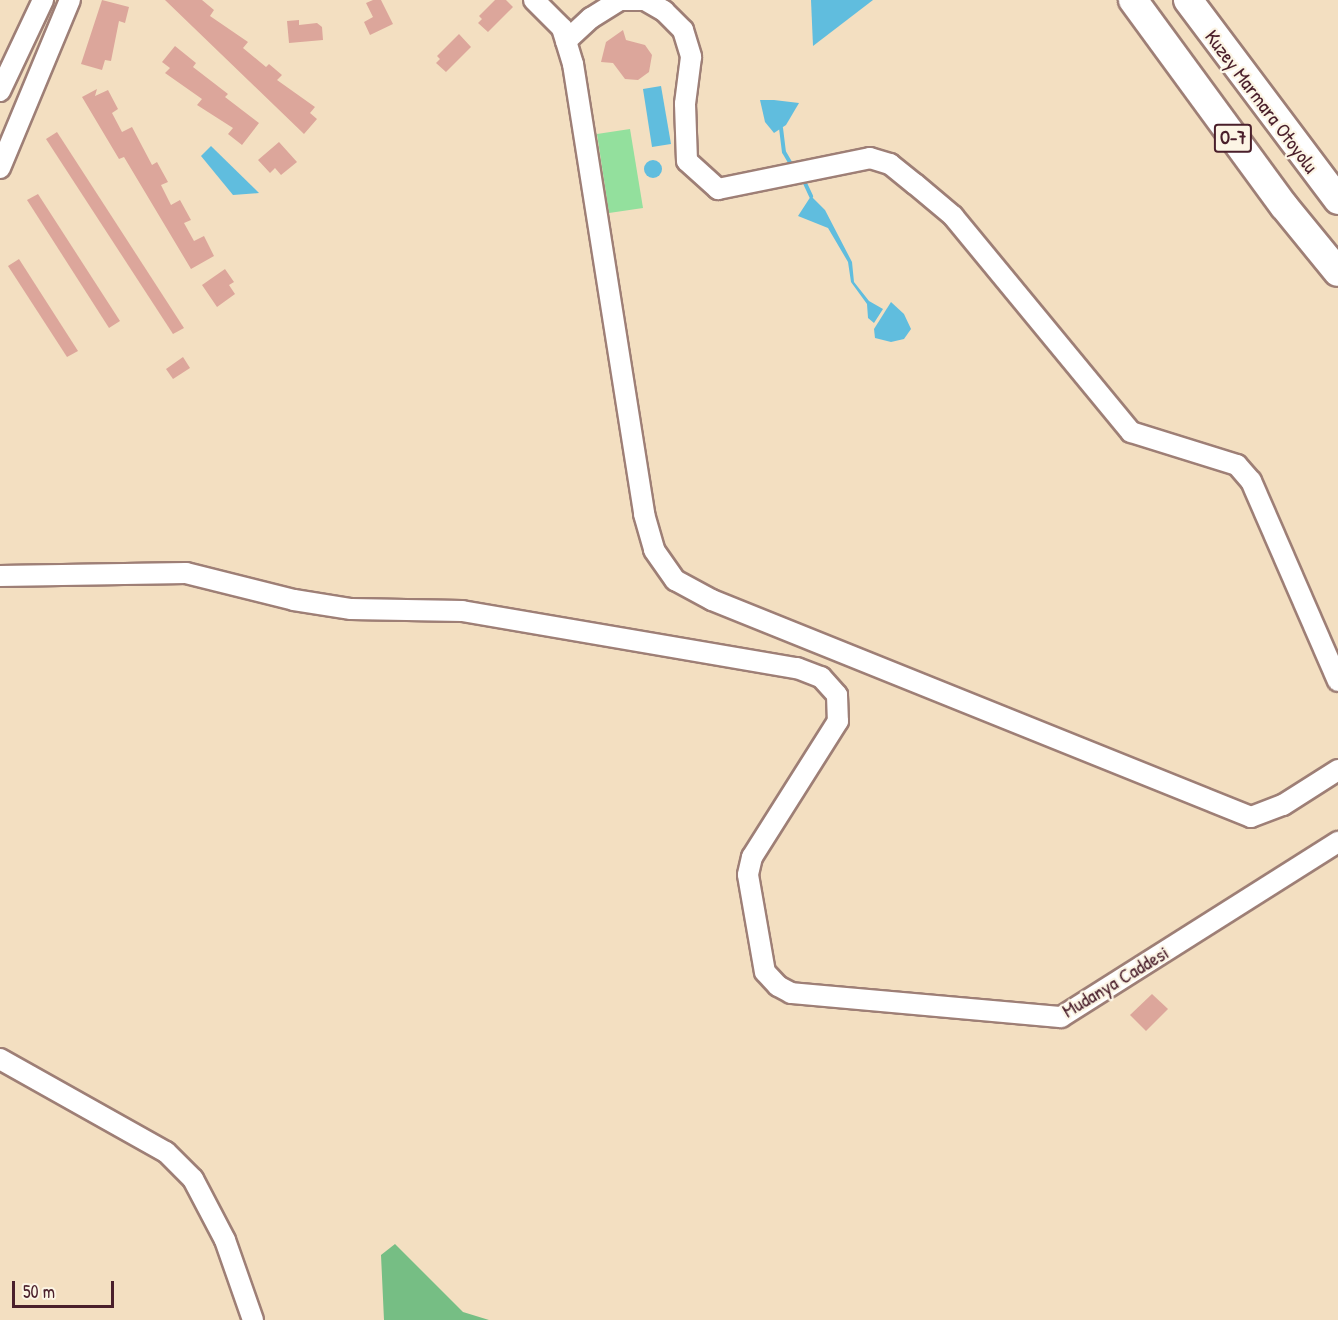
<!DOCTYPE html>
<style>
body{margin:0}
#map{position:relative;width:1338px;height:1320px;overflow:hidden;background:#f3dfc1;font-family:"Patrick Hand",sans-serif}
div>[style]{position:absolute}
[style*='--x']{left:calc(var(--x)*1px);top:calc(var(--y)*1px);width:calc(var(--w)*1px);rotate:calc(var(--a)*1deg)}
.green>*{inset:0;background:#93e09d}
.forest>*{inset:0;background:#76be84}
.water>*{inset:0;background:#60bdde}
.round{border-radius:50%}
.stream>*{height:4px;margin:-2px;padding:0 2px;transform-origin:2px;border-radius:2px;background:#60bdde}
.building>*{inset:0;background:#dca69b}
.roads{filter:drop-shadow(2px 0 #9e7f76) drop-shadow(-2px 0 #9e7f76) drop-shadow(0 2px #9e7f76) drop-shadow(0 -2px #9e7f76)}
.minor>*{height:20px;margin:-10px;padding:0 10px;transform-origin:10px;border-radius:10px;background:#fff}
.highway>*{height:28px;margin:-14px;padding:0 14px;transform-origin:14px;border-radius:14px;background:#fff}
span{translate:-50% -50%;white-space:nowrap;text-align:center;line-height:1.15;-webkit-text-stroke:4.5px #fcf5e5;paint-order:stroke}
.shield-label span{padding:2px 4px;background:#fcf5e5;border:2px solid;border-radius:4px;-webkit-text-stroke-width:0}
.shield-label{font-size:18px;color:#4a1f2b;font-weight:700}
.street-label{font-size:20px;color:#4a1f2b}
.scale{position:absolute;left:12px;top:1281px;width:102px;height:27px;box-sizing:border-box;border:3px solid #4a1f2b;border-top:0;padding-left:8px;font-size:18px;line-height:21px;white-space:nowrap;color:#4a1f2b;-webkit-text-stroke:4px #fcf5e5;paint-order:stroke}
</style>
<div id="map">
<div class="green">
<i style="clip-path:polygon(630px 129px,643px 208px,609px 213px,597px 134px)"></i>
</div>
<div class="forest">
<i style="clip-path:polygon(395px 1244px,463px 1312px,489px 1320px,384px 1320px,381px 1255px)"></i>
</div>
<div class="water">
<i style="clip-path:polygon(811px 0,873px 0,813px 46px)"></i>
<i style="clip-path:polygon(661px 86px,671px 144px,652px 147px,643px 89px)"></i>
<i style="clip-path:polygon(760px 100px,774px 100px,799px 103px,786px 125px,774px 133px,765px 122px)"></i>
<i style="clip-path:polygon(211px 146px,259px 193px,233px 195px,201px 156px)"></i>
<i class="round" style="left:644px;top:160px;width:18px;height:18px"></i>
<i style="clip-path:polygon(811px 196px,825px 210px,852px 262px,854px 282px,869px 301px,883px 309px,874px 323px,868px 318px,867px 304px,851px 282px,848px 262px,828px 228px,798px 216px)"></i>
<i style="clip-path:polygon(891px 302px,904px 314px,911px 329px,904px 339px,891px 342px,875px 338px,874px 329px)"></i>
</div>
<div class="stream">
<i style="--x:781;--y:128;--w:24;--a:83"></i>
<i style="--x:784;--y:152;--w:16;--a:60"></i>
<i style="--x:804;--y:181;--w:17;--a:65"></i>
</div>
<div class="building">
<i style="clip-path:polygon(102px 0,129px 7px,125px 23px,119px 21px,111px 61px,105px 60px,102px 70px,81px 64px)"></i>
<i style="clip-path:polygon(165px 0,202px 0,214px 10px,210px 16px,248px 42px,243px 48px,266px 67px,269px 64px,282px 75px,277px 80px,315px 107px,310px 113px,317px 119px,304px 134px)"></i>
<i style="clip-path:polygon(373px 0,381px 0,393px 24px,370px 35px,364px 22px,373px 17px,366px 3px)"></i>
<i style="clip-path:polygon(495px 0,506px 0,513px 7px,488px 32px,478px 23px,482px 19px,479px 16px)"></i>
<i style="clip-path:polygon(299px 20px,299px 25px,317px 23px,322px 27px,323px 40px,289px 43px,287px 21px)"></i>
<i style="clip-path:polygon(623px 30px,626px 40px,645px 45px,652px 55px,649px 72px,638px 80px,625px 79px,613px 63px,601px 62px,606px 42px)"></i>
<i style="clip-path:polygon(459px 34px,471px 47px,446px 72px,436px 63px,440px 59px,437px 56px)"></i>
<i style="clip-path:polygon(175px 46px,196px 63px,193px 67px,228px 94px,225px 97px,259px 123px,242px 145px,228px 134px,233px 128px,197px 105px,202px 99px,165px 73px,170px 68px,162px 62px)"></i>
<i style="clip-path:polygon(97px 89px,95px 96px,108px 90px,118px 109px,112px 113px,122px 132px,132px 127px,152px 165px,157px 162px,168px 182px,161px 185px,171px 205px,180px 200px,191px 220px,184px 223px,194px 241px,204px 236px,214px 256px,191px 269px,124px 157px,119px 159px,82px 97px)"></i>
<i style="clip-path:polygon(57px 132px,184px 328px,173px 334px,46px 139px)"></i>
<i style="clip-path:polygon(279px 142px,297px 162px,281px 175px,275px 168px,270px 173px,258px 160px)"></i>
<i style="clip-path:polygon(38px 194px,120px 321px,109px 328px,27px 200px)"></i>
<i style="clip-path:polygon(19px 259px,78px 351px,67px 357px,8px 266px)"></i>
<i style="clip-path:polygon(225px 269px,234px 282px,229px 285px,235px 294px,217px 307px,202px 285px)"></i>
<i style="clip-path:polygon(183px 357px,190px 368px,173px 379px,166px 369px)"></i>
<i style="clip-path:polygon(1152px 994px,1168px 1009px,1146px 1031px,1130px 1015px)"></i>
</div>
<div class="roads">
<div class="minor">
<i style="--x:534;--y:0;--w:40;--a:45"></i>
<i style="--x:562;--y:28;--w:38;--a:73"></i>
<i style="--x:573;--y:64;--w:456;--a:81"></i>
<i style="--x:644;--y:514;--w:37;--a:74"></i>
<i style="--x:654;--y:550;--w:37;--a:55"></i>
<i style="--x:675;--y:580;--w:42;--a:28.4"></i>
<i style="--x:712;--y:600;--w:581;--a:21.93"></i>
<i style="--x:1251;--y:817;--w:34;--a:-21"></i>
<i style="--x:1283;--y:805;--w:65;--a:-32.5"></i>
<i style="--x:566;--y:41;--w:34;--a:-43"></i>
<i style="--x:591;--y:18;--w:34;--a:-32"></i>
<i style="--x:620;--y:0;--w:25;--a:0"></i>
<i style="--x:645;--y:0;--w:22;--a:30"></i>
<i style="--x:664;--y:11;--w:27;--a:45"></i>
<i style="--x:683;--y:30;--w:28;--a:73"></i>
<i style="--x:691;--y:57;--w:47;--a:97.3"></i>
<i style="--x:685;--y:104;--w:57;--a:88"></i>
<i style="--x:687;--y:161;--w:42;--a:42.1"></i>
<i style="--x:718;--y:189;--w:155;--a:-11.5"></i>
<i style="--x:870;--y:158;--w:21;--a:17"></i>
<i style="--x:890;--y:164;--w:32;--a:39"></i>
<i style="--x:915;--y:184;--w:50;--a:40.1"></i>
<i style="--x:953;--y:216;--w:280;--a:50.5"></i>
<i style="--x:1131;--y:432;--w:111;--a:17.3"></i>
<i style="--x:1237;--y:465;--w:21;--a:49"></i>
<i style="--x:1251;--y:481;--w:218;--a:66.5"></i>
<i style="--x:0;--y:91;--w:101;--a:-64.7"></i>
<i style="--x:0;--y:168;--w:182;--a:-67.4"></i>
<i style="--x:0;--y:576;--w:186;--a:-0.9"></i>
<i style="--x:186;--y:573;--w:111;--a:14"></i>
<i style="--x:294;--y:600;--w:58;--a:9"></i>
<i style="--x:351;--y:609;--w:111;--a:1"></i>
<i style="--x:462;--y:611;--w:340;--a:9.7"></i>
<i style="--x:797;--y:668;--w:26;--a:21"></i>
<i style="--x:821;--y:677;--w:24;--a:48"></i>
<i style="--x:837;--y:695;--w:26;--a:88"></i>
<i style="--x:838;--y:721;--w:161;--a:122.3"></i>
<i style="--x:752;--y:857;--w:18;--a:103"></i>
<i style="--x:748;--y:875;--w:98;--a:80.1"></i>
<i style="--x:765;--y:972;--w:19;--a:47"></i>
<i style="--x:778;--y:986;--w:15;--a:28"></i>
<i style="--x:791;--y:993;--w:271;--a:5.1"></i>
<i style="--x:1061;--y:1017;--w:328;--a:-32.3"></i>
<i style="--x:0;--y:1059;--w:190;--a:29.3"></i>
<i style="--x:166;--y:1152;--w:38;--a:45"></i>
<i style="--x:193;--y:1179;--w:69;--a:62.3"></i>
<i style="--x:225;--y:1240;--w:85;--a:70.7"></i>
</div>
<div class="highway">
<i style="--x:1133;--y:0;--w:255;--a:53.8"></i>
<i style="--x:1284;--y:206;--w:85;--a:50.7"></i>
<i style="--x:1188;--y:0;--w:250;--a:53.1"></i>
</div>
</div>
<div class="shield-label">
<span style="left:1233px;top:138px">O-7</span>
</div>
<div class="street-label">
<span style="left:1262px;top:101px;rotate:53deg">Kuzey Marmara Otoyolu</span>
<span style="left:1115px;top:981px;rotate:-31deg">Mudanya Caddesi</span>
</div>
<div class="scale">50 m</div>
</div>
